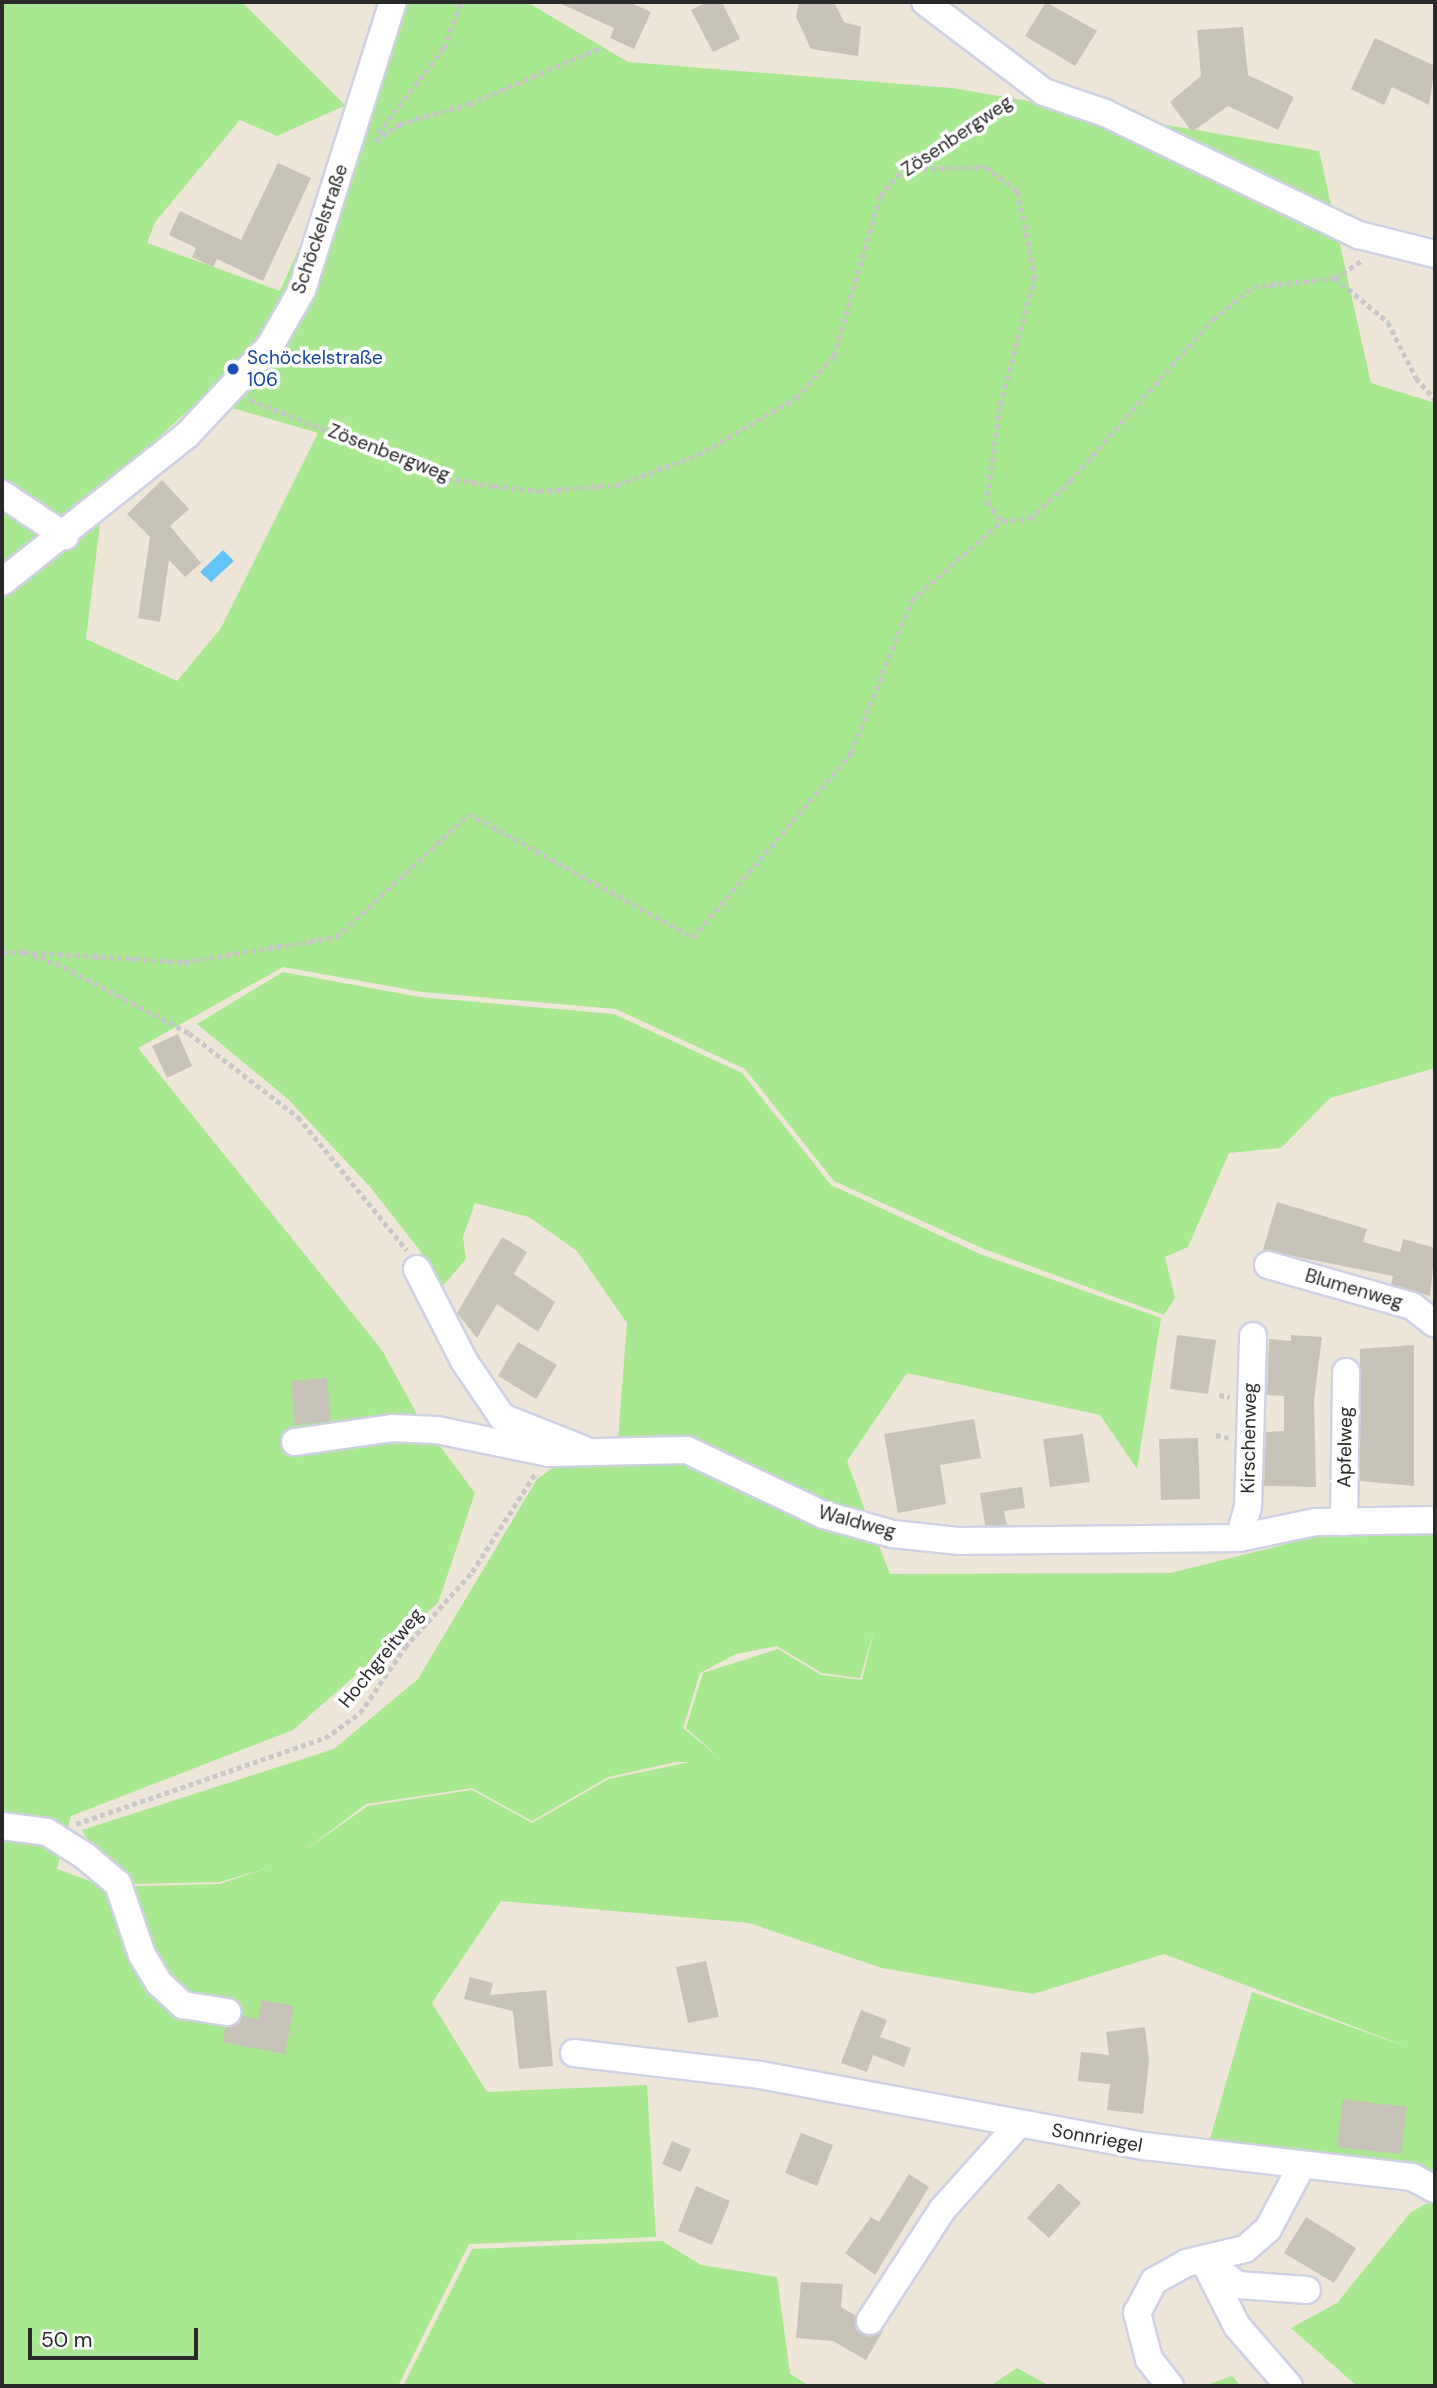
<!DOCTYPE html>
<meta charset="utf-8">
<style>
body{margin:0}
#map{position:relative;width:1437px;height:2388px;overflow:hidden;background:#ede6d9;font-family:"DM Sans",sans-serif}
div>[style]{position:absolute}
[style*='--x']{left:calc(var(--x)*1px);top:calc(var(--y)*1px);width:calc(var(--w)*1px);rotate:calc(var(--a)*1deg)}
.green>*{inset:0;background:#a7e891}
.water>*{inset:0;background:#63c3f7}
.building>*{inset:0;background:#c8c3b9}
.path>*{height:4.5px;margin-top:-2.25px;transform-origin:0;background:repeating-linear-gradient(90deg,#c7c7c7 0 5px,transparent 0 8.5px)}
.roads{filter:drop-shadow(2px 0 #ced1e3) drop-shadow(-2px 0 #ced1e3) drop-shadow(0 2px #ced1e3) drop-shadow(0 -2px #ced1e3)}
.minor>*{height:26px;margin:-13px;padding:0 13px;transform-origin:13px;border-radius:13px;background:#fff}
.dots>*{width:19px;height:19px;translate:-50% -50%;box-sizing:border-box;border:4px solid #fff;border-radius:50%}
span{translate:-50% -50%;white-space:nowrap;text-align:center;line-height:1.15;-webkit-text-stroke:7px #fff;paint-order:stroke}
.street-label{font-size:19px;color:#292929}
.transit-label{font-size:19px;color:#164399}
.left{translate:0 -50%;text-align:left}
.frame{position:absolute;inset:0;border:4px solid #292929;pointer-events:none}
.scale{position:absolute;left:28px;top:2328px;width:170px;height:32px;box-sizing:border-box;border:4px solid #292929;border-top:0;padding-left:9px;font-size:21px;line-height:24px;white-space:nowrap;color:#292929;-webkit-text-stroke:5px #fff;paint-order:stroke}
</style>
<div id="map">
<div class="green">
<i style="clip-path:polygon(evenodd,2px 2px,242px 2px,345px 105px,383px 2px,527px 2px,628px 62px,952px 88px,1319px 151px,1371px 383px,1435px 403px,1435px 1068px,1330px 1098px,1281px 1148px,1229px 1153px,1188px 1247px,1165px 1257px,1175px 1298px,1164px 1315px,984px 1249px,834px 1181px,745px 1069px,616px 1009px,422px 992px,283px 967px,138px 1048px,382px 1350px,419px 1418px,475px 1493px,438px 1603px,293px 1730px,71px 1816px,57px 1869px,106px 1887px,220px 1884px,273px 1866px,220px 1882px,126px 1884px,99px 1862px,82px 1830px,334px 1749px,418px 1679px,537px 1479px,560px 1463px,690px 1457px,876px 1538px,890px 1574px,1170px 1573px,1315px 1537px,1435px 1530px,1435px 2180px,1207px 2149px,1252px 1992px,1413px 2049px,1164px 1954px,1033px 1994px,882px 1968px,749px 1923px,501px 1901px,432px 2003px,487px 2092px,647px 2085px,656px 2237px,469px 2244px,398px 2386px,2px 2386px,2px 598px,100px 524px,86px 639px,177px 681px,221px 628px,318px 433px,229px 407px,215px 386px,69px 519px,58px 522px,2px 489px,2px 2px,344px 106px,309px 225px,280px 291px,147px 243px,155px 222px,240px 120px,277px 136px,344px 106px,2px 2px,875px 1627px,862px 1680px,821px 1675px,778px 1649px,703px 1673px,686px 1728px,722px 1760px,683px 1728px,700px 1673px,736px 1654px,777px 1646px,822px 1673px,860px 1678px,875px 1627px,2px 2px,676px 1762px,690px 1762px,609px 1779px,532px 1823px,472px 1790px,368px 1806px,301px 1853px,366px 1804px,472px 1788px,532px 1821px,608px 1777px,676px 1762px)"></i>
<i style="clip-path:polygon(2px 501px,43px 532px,2px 575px)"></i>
<i style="clip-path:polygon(283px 972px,420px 997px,614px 1014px,742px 1073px,831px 1185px,980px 1254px,1161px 1318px,1137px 1469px,1100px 1415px,907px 1373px,847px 1461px,870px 1524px,618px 1440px,627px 1323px,577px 1251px,529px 1217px,475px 1203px,463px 1237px,466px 1259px,440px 1289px,421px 1252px,371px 1188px,289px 1100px,197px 1024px)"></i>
<i style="clip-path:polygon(1435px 2199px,1435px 2386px,1357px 2386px,1291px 2328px,1337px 2303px,1411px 2212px)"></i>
<i style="clip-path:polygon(662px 2241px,701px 2265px,777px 2277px,790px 2374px,810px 2386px,403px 2386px,472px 2249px)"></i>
<i style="clip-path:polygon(1017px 2368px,1048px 2385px,990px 2386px)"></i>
<i style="clip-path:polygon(1232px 2376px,1241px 2386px,1204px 2386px)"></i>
</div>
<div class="water">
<i style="clip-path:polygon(223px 550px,234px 561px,211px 582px,200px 572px)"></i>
</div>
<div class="building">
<i style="clip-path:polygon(557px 2px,629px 2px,651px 12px,634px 49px,610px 38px,614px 28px)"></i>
<i style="clip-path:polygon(707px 2px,722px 2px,740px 39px,713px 52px,691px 10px)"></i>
<i style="clip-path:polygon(799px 2px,834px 2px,844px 22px,861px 27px,858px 56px,811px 49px,796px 17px)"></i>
<i style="clip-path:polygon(1046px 2px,1097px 31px,1075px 66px,1025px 36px)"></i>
<i style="clip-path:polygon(1243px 27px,1248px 75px,1294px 97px,1278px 130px,1228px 106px,1192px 132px,1170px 102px,1201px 76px,1197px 30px)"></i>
<i style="clip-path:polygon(1375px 38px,1435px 66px,1429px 105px,1392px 87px,1384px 105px,1351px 89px)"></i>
<i style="clip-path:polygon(278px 163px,311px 178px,263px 281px,217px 259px,213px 267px,192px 257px,196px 248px,169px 235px,180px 211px,241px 240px)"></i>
<i style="clip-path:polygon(162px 480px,189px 509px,170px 526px,201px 563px,185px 577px,169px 560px,160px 622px,138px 618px,150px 537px,127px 514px)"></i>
<i style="clip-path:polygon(178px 1034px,192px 1066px,167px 1078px,152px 1046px)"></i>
<i style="clip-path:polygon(1277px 1202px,1367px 1229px,1363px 1242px,1400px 1252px,1403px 1239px,1435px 1248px,1430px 1296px,1391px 1284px,1393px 1276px,1263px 1250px)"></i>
<i style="clip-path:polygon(502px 1237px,527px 1252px,514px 1274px,555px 1302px,538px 1332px,497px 1304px,477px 1338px,457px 1313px)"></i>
<i style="clip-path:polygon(1177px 1335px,1216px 1340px,1208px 1394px,1170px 1389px)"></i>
<i style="clip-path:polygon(1291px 1335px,1322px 1337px,1314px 1400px,1316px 1487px,1264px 1486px,1266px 1432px,1284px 1431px,1284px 1396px,1267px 1395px,1269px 1339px,1291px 1341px)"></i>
<i style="clip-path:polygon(518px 1342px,557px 1365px,536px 1399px,498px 1376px)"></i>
<i style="clip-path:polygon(1414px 1345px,1414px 1486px,1360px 1481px,1360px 1349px)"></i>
<i style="clip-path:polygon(327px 1378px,331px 1421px,295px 1425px,291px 1381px)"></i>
<i style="clip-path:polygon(974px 1419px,981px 1458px,940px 1465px,946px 1504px,898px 1513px,884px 1434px)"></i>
<i style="clip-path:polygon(1083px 1434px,1090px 1482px,1050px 1487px,1043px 1439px)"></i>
<i style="clip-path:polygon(1198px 1438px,1200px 1499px,1161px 1500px,1159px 1439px)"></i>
<i style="clip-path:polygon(1022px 1487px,1025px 1508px,1004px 1511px,1007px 1525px,985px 1525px,980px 1493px)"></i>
<i style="clip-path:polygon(706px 1961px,719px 2017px,688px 2023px,676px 1967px)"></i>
<i style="clip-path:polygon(470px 1977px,493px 1983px,490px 1995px,546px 1990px,553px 2066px,519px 2069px,513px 2011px,464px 1999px)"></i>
<i style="clip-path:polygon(262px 2000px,294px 2006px,285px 2054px,223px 2042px,225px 2028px,242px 2016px,258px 2019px)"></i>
<i style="clip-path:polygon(861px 2010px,887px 2020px,880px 2037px,911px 2048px,904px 2067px,873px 2055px,867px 2072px,841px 2063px)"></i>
<i style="clip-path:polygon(1145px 2027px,1149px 2061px,1143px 2114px,1107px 2110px,1110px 2084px,1078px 2081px,1081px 2052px,1109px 2055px,1106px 2032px)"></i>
<i style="clip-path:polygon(1343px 2099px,1407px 2107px,1401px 2154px,1337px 2147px)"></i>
<i style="clip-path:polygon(801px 2133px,833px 2145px,817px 2186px,785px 2173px)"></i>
<i style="clip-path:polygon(672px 2141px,691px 2149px,681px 2172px,662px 2164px)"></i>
<i style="clip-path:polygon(909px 2174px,929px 2187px,875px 2275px,845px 2253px,871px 2217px,879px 2222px)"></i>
<i style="clip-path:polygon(1059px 2183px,1081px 2203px,1049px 2238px,1027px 2218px)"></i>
<i style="clip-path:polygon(696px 2186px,730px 2201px,712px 2245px,678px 2231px)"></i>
<i style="clip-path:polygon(1306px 2217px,1356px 2248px,1334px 2283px,1284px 2253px)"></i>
<i style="clip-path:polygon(801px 2282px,843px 2284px,841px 2307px,856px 2316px,856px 2329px,869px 2337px,883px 2331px,866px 2360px,833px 2341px,796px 2338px)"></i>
</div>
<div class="path">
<i style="--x:378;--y:133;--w:108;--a:-52.2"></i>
<i style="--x:444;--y:48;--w:49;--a:-69.7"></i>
<i style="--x:375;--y:141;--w:30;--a:-34"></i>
<i style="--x:400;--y:124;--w:72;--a:-16.2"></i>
<i style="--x:469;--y:104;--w:145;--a:-23.2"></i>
<i style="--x:906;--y:169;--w:80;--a:-1.4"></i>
<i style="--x:986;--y:167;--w:40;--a:37"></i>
<i style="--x:1018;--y:191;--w:88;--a:78.8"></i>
<i style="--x:1035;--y:277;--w:135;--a:105.1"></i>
<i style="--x:1000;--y:407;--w:96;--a:97.8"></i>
<i style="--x:987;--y:502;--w:24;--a:52"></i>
<i style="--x:1002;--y:521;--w:28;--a:-4"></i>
<i style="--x:1030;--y:519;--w:55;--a:-43.5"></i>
<i style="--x:1070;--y:481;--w:216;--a:-48.6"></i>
<i style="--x:1213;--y:319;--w:51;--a:-38.7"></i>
<i style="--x:1253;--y:287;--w:82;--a:-6.3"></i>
<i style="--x:1335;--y:278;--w:33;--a:-33"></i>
<i style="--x:1335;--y:278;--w:69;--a:39.7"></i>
<i style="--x:1388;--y:322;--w:63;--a:63.4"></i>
<i style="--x:1416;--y:378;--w:28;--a:48"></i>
<i style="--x:250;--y:400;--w:212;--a:21.6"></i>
<i style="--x:447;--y:478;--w:48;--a:9.7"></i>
<i style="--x:494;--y:486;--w:45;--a:6.3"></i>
<i style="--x:539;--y:491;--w:78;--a:-4.4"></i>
<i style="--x:617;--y:485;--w:86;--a:-20.3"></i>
<i style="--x:698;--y:455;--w:113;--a:-30.2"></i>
<i style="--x:796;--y:398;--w:57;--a:-47.9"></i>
<i style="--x:834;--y:356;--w:166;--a:-74"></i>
<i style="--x:880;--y:196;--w:35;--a:-50"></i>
<i style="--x:903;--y:169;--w:133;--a:-32.4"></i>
<i style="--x:24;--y:952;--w:160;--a:3.6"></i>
<i style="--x:184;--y:962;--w:155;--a:-9.3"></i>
<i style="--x:337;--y:937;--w:180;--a:-43"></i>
<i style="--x:469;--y:814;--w:256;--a:28.8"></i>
<i style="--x:693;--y:937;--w:243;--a:-49.3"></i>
<i style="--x:851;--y:753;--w:165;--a:-68.3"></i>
<i style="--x:912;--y:600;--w:120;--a:-41.3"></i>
<i style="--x:2;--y:953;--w:22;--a:-3"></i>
<i style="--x:24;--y:952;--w:43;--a:20.6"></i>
<i style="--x:64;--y:967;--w:141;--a:27.8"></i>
<i style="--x:189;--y:1033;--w:138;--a:37.6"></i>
<i style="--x:298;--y:1117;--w:172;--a:50.7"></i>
<i style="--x:1219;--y:1395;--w:11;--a:10"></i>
<i style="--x:1216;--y:1435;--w:13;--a:13"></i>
<i style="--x:76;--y:1824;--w:263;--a:-19.1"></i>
<i style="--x:325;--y:1738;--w:43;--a:-35.5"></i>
<i style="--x:360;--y:1713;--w:80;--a:-55.7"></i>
<i style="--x:405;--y:1647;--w:101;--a:-48.2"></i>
<i style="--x:472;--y:1572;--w:117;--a:-57.3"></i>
</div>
<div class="roads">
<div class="minor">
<i style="--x:925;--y:2;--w:149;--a:37.1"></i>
<i style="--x:1044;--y:92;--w:65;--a:19"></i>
<i style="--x:1105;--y:113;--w:282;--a:25.7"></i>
<i style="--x:1359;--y:235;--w:78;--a:14"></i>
<i style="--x:2;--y:494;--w:76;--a:33.7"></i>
<i style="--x:2;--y:582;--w:236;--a:-38.5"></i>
<i style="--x:187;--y:435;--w:122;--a:-47"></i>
<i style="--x:270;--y:346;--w:64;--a:-60.3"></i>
<i style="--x:302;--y:290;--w:302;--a:-72.5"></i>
<i style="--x:1268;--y:1265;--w:150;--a:15.9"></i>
<i style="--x:1412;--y:1306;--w:29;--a:38"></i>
<i style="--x:417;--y:1269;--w:103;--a:62.9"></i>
<i style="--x:464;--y:1361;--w:68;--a:55.8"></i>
<i style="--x:502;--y:1417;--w:87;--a:21.6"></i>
<i style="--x:295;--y:1442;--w:98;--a:-8.2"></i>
<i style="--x:392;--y:1428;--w:45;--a:2.5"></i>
<i style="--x:437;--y:1430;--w:114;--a:11.6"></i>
<i style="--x:549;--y:1453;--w:138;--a:-1.2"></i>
<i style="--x:687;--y:1450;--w:152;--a:25.4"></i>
<i style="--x:824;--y:1515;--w:72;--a:15.4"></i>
<i style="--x:893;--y:1534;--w:65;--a:6.1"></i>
<i style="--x:958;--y:1541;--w:281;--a:-0.6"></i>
<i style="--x:1239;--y:1538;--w:78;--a:-11.9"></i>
<i style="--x:1315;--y:1522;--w:120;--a:-1"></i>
<i style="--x:1344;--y:1522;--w:150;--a:-89.2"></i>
<i style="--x:1239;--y:1538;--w:32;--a:-74"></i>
<i style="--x:1248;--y:1507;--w:171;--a:-88.3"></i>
<i style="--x:2;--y:1826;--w:45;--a:7.6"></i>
<i style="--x:47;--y:1832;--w:45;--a:32.3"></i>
<i style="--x:85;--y:1856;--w:43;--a:40.3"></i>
<i style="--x:118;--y:1884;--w:75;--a:71.3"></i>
<i style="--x:142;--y:1955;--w:33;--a:59"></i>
<i style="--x:159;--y:1983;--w:33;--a:43"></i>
<i style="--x:183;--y:2005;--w:45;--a:9"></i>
<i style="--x:574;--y:2053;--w:187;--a:6.7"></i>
<i style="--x:760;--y:2075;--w:391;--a:10.5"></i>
<i style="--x:1144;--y:2146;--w:270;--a:6.6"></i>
<i style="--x:1412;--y:2177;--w:26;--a:28"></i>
<i style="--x:1203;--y:2259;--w:75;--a:63.1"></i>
<i style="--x:1237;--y:2326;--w:79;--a:49.1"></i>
<i style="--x:1208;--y:2262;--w:37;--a:38"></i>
<i style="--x:1237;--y:2285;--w:70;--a:4.1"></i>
<i style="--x:870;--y:2321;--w:132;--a:-57"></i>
<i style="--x:942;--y:2210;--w:115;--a:-48.2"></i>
<i style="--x:1170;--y:2386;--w:34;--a:-128"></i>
<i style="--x:1149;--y:2359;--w:48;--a:-104.6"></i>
<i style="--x:1137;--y:2313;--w:36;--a:-62"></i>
<i style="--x:1154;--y:2281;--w:37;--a:-29"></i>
<i style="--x:1186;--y:2263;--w:61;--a:-13.3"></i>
<i style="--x:1245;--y:2249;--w:30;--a:-41"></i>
<i style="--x:1268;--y:2229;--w:70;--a:-62"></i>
</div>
</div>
<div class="dots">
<i style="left:233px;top:369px;background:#1a4fb4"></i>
</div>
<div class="street-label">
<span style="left:957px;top:136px;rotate:-34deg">Zösenbergweg</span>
<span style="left:320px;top:229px;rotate:-71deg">Schöckelstraße</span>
<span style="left:389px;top:453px;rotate:21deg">Zösenbergweg</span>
<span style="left:1354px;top:1289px;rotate:16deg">Blumenweg</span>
<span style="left:1249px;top:1438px;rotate:-89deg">Kirschenweg</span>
<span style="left:1345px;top:1447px;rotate:-89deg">Apfelweg</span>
<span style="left:857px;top:1522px;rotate:15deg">Waldweg</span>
<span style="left:381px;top:1658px;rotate:-51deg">Hochgreitweg</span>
<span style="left:1097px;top:2138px;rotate:10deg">Sonnriegel</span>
</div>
<div class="transit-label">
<span class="left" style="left:247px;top:369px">Schöckelstraße<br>106</span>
</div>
<div class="frame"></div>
<div class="scale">50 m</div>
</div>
